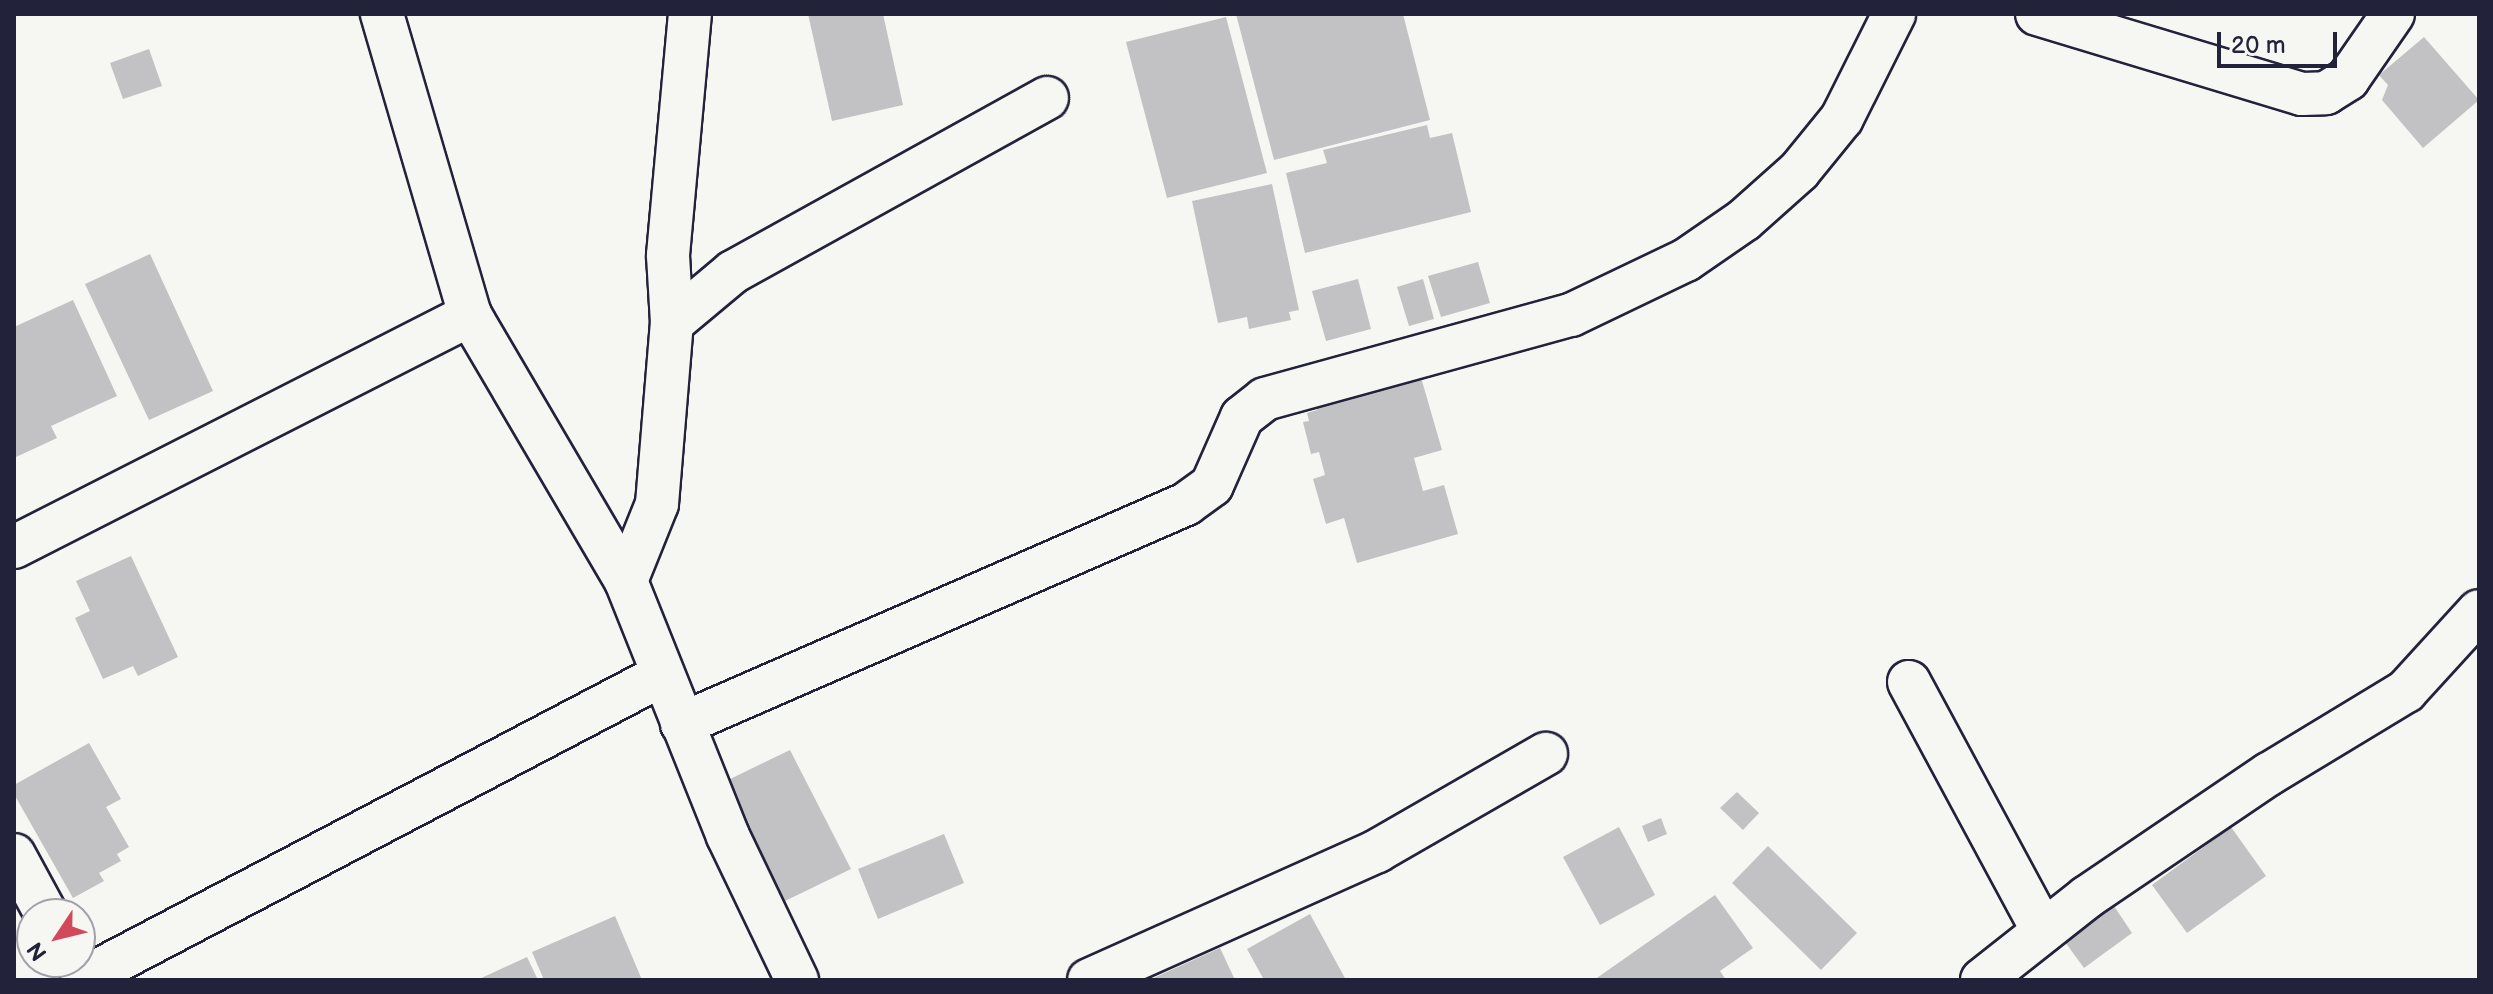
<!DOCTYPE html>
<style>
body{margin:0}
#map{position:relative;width:2493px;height:994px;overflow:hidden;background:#f6f6f2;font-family:"Balsamiq Sans",sans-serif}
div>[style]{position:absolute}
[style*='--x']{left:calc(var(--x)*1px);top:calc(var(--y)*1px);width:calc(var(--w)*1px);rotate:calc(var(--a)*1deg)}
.building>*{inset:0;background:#c2c2c4}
.roads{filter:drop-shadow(2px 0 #22223b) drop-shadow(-2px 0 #22223b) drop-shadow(0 2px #22223b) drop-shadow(0 -2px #22223b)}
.minor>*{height:42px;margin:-21px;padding:0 21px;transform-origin:21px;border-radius:21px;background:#f6f6f2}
span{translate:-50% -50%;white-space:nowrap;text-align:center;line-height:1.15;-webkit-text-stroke:6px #f6f6f2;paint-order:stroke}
.frame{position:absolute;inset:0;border:16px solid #22223b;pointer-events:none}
.north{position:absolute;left:16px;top:898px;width:80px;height:80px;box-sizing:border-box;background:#f6f6f2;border:2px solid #a1a1a9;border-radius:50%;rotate:235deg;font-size:22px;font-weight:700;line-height:32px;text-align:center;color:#22223b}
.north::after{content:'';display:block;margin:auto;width:28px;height:36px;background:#d1495b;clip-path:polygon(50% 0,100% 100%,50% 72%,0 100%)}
.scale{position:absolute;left:2217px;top:32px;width:120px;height:36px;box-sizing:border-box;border:4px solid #22223b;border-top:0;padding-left:10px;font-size:24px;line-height:28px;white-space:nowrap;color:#22223b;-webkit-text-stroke:6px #f6f6f2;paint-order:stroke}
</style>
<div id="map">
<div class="building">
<i style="clip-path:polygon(808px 14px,883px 14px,903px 105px,832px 121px)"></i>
<i style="clip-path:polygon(1236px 14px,1403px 14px,1430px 120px,1274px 160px)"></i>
<i style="clip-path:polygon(1226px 17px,1267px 173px,1167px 198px,1126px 42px)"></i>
<i style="clip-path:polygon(2424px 37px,2479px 100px,2423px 148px,2382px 100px,2388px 85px,2379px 75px)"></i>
<i style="clip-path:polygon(149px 49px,162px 86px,123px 99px,110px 63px)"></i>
<i style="clip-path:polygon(1427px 125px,1430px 138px,1452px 133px,1471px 212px,1305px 253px,1286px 173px,1327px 163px,1323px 150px)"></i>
<i style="clip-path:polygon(1272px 184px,1299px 310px,1289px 312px,1291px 320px,1249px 329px,1247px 317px,1218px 323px,1192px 201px)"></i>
<i style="clip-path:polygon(150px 254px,213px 391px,149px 420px,85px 284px)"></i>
<i style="clip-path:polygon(1478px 262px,1490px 303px,1441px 317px,1428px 276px)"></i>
<i style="clip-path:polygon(1358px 279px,1371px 329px,1326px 341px,1312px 291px)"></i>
<i style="clip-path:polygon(1423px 279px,1434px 319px,1409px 326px,1397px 287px)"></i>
<i style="clip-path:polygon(73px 300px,117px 396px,51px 426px,57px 438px,14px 458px,14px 327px)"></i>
<i style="clip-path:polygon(1420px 374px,1442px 450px,1414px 458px,1423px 491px,1444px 485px,1458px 534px,1357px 563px,1344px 518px,1326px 524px,1313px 479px,1325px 475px,1319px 452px,1311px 454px,1303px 422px,1309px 421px,1307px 413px,1317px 410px,1315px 403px)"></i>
<i style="clip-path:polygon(131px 556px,178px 657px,138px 676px,133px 666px,103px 679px,75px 618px,90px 611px,76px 581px)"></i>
<i style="clip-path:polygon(89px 743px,121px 799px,106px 807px,129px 847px,117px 854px,121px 861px,99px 873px,104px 881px,73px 898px,14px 794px,14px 785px)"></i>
<i style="clip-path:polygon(790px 750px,851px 869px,783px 902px,722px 783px)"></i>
<i style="clip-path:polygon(1737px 792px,1759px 813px,1743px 830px,1720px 808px)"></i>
<i style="clip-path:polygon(1661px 818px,1667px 834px,1648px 842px,1642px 826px)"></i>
<i style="clip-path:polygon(1619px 827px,1655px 895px,1600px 925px,1563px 857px)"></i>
<i style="clip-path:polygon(2231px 827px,2266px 876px,2187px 933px,2152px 885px)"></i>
<i style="clip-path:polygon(944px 834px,964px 883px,878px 919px,858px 869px)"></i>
<i style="clip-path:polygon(1768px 846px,1857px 933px,1821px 970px,1732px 883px)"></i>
<i style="clip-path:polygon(1715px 895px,1753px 948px,1720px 971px,1726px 980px,1594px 980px)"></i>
<i style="clip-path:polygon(2114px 906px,2132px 933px,2084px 968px,2065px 942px)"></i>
<i style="clip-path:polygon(1310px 914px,1346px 980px,1264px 980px,1247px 949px)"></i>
<i style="clip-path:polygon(615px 916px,642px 980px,544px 980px,532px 952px)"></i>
<i style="clip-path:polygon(1220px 948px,1235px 980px,1149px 980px)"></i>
<i style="clip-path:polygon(527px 957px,538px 980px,477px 980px)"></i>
</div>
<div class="roads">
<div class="minor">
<i style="--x:382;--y:14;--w:314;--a:73.7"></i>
<i style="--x:470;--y:315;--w:308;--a:59.6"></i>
<i style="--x:626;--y:581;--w:275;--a:68.2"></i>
<i style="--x:728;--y:836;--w:160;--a:64.4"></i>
<i style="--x:2037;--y:14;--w:277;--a:16.8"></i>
<i style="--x:2302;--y:94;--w:24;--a:-2"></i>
<i style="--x:2326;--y:93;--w:26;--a:-32"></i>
<i style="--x:2348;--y:79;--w:79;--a:-55.3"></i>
<i style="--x:672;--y:323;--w:80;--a:-39.9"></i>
<i style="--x:733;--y:272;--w:359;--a:-29"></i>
<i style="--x:14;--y:547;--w:512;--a:-26.97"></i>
<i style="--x:626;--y:581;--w:83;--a:-68.1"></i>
<i style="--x:657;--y:504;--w:182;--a:-85.3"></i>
<i style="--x:672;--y:323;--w:68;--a:-93.4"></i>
<i style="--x:668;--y:255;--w:242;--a:-84.8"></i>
<i style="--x:1909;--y:682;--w:283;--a:61.7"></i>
<i style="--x:682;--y:724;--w:550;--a:-23.58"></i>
<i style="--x:1186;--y:504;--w:32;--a:-36"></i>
<i style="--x:1212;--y:485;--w:74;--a:-66.2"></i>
<i style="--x:1242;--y:417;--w:29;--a:-38"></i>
<i style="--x:1265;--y:399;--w:317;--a:-15.4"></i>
<i style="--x:1571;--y:315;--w:127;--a:-25.6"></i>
<i style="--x:1686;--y:260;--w:70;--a:-34.6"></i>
<i style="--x:1744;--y:220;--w:74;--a:-41.7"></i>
<i style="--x:1799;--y:171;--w:68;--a:-50.9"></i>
<i style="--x:1842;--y:118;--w:116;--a:-63.4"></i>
<i style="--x:14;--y:855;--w:67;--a:61.5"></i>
<i style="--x:82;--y:979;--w:653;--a:-27.66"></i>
<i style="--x:1089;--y:980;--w:316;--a:-24.1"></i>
<i style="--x:1377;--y:851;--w:195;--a:-29.9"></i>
<i style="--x:1982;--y:980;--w:134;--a:-38.3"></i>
<i style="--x:2087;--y:897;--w:220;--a:-34.1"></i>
<i style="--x:2269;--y:774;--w:160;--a:-31.2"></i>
<i style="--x:2406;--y:691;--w:108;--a:-47.6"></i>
</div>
</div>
<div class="frame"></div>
<div class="north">N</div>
<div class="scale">20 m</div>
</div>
